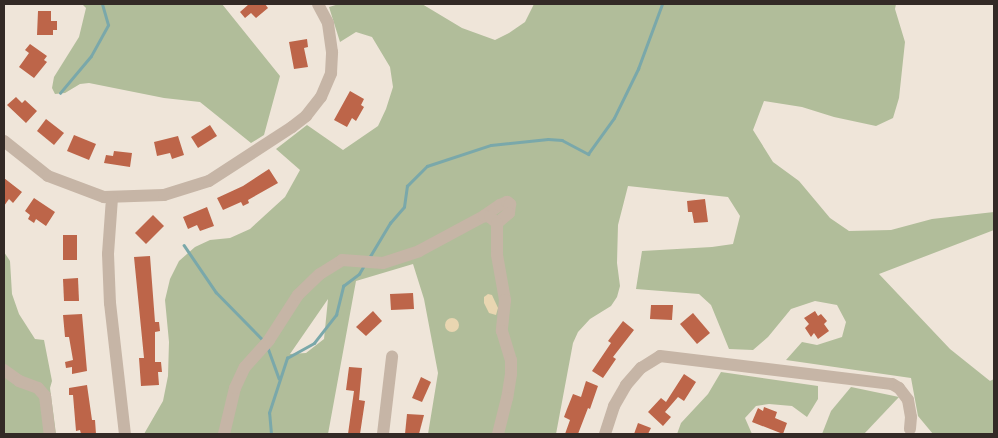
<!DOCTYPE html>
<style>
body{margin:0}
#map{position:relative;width:998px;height:438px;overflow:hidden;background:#efe5d9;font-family:Karla,sans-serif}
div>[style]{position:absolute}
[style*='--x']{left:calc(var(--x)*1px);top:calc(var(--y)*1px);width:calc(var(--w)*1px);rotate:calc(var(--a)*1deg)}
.green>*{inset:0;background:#b1bd9a}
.sand>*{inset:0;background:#e9d6b1}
.round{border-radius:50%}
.stream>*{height:2.5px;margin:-1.25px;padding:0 1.25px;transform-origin:1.25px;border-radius:1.25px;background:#7aa8aa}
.building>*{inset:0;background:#bd6549}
.minor>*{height:12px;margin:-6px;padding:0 6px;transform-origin:6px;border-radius:6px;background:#c6b5a6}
span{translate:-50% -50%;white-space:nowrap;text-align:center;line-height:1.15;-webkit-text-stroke:4.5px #f7efe5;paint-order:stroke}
.frame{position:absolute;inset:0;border:5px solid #332a26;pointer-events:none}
</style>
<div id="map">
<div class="green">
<i style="clip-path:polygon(82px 4px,222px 4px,280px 76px,264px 135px,251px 143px,200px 102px,164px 98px,89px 83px,80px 84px,65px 93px,55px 94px,52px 88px,54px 77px,79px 37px,86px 8px)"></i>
<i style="clip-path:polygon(evenodd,339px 4px,422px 4px,462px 28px,495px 40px,509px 33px,525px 22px,534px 4px,896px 4px,895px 9px,905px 42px,899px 98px,893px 118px,876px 126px,834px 117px,802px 107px,764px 101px,753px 130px,773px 162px,799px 181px,830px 218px,849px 231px,891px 230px,932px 219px,994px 212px,994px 230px,879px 274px,950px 349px,990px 381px,994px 379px,994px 434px,933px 434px,918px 416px,911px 378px,786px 360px,802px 342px,817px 345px,842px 337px,846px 322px,837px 305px,815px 301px,791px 309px,768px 337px,753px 350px,729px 349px,711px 305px,699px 294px,636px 289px,642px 251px,712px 247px,733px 244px,740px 216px,728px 197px,628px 186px,618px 225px,617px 263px,620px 286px,617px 297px,611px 306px,590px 319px,578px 332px,573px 343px,556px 434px,428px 434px,438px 373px,424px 299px,413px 264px,356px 281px,328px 434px,144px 434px,163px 401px,168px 376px,169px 342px,165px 300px,170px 279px,179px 261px,195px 247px,210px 240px,230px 238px,250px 229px,285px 197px,300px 170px,276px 149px,307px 125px,343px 150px,378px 126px,386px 109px,393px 87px,390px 67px,372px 37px,356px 32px,340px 42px,329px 7px,339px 4px,328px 299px,324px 339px,306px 353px,290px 354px,328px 299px)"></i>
<i style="clip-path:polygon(4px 252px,10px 261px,12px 294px,19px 314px,35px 339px,44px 340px,52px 381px,50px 388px,56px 434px,4px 434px)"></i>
<i style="clip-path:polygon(721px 372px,818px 386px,818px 399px,807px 417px,792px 406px,769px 404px,756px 406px,745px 418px,752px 434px,677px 434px,681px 423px,708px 394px)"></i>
<i style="clip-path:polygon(851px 387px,899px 397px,864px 434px,822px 434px,831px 411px)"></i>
</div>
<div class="sand">
<i style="clip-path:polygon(488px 294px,492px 295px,498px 308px,496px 315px,489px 313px,484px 303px,484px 297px)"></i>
<i class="round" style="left:445px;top:318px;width:14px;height:14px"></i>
</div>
<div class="stream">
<i style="--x:60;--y:93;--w:48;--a:-50"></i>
<i style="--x:91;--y:56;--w:35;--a:-61"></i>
<i style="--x:108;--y:25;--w:22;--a:-106"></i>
<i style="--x:184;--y:245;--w:57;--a:55.8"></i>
<i style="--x:216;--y:292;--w:69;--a:45.6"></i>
<i style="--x:369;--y:258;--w:41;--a:-59"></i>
<i style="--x:390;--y:223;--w:21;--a:-49"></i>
<i style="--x:404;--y:207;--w:21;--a:-82"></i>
<i style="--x:407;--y:186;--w:28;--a:-45"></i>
<i style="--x:427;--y:166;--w:67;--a:-18.2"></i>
<i style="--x:491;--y:145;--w:57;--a:-6"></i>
<i style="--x:548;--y:139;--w:14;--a:4"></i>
<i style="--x:562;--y:140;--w:30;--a:28"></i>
<i style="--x:588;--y:154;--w:44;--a:-54.2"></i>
<i style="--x:614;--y:118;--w:55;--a:-63.9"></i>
<i style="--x:638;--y:69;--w:69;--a:-69.7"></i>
<i style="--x:268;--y:348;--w:32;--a:70"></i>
<i style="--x:271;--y:434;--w:21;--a:-95"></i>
<i style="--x:269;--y:413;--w:58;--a:-71.9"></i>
<i style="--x:287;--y:358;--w:31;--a:-29"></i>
<i style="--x:314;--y:343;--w:36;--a:-52"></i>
<i style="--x:336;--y:315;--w:30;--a:-76"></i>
<i style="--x:343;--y:286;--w:20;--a:-37"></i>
<i style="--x:359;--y:274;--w:8;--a:-60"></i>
</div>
<div class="building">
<i style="clip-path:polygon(249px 4px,265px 4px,268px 8px,256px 18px,251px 13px,245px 18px,240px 12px)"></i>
<i style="clip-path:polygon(38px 11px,51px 11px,51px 21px,57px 21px,57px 30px,53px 30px,53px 35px,37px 35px)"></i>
<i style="clip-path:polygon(307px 39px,308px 47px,304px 48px,308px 67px,294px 69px,289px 42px)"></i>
<i style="clip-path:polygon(30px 44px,47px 56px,44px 60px,47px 62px,34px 78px,19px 67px,29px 53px,25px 50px)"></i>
<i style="clip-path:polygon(350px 91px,364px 99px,361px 105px,364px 107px,356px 121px,352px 118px,347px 127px,334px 120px)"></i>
<i style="clip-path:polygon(16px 97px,22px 103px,25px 100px,37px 111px,26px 123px,7px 105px)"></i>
<i style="clip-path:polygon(46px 119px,64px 133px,54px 145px,37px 131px)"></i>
<i style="clip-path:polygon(210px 125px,217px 136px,198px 148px,191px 137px)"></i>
<i style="clip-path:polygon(74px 135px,96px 144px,89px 160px,67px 151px)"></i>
<i style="clip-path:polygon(178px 136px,184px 155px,172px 159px,170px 153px,157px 156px,154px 142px)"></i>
<i style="clip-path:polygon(114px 151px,132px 153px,130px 167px,104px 163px,106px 155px,113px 156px)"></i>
<i style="clip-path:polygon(269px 169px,278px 183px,248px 200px,249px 203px,243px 206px,241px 202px,223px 210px,217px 198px,243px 186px)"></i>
<i style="clip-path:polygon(4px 178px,22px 192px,13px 203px,9px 199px,4px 206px)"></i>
<i style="clip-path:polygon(34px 198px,55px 212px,46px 226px,36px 219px,34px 223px,28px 219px,30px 215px,25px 211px)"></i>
<i style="clip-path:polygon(705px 199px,708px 222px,694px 223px,692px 212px,688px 212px,687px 201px)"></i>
<i style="clip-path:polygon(207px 207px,214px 226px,200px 231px,197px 225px,188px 229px,183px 217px)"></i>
<i style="clip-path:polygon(153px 215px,164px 226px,146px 244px,135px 233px)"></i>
<i style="clip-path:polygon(63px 235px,77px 235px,77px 260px,63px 260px)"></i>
<i style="clip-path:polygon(150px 256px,155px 322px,159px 322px,160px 331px,155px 332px,155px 362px,161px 362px,162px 372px,158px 372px,159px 385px,141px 386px,139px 358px,144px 358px,134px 257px)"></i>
<i style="clip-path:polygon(78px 278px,79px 301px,64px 301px,63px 279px)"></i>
<i style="clip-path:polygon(413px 293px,414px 309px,391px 310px,390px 294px)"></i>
<i style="clip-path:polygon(651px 305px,673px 305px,672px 320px,650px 319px)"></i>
<i style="clip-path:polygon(373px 311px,382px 321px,366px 336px,356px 327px)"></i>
<i style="clip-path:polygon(815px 311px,818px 316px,821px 314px,827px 321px,824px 324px,829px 331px,818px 339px,814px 333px,811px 337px,805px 328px,809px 324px,804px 318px)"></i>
<i style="clip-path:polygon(693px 313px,710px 333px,697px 344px,680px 324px)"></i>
<i style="clip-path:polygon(82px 314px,87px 371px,72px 374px,72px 367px,66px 368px,65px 362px,73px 360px,69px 337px,65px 337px,63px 315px)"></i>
<i style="clip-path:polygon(623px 321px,634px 330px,613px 357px,616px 359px,603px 378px,592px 371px,611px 343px,608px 341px)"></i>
<i style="clip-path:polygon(349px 367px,362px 368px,359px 400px,365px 401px,360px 434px,348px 434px,354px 391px,346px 390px)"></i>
<i style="clip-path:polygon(684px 374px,696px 382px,684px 401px,678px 397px,665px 412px,671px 417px,663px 426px,648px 412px,661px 398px,666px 402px)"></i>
<i style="clip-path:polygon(421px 377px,431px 382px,422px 402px,412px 398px)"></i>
<i style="clip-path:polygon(586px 381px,598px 386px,590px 409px,588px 408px,578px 434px,565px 434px,570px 420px,564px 417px,567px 409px,573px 394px,581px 397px)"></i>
<i style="clip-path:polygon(87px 385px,92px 420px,95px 420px,96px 434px,81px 434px,80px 430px,76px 431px,73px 395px,69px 395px,69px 388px)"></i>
<i style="clip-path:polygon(764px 407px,777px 412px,775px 418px,787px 423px,783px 434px,752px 422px,758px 408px,763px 411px)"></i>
<i style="clip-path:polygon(407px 414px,424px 415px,419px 434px,405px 434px)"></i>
<i style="clip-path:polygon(638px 423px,651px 428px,648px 434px,634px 434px)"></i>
</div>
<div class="minor">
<i style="--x:4;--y:141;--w:56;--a:38.5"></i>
<i style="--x:48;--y:176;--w:60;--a:20.6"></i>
<i style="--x:104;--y:197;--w:60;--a:-1.9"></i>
<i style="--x:164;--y:195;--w:47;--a:-17.3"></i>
<i style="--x:209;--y:181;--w:99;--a:-33"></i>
<i style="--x:292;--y:127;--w:18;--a:-38"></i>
<i style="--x:306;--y:116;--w:24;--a:-52"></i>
<i style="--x:321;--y:97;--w:26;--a:-67"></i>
<i style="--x:331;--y:73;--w:21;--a:-87"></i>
<i style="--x:332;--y:52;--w:29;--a:-98"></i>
<i style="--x:328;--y:23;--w:21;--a:-118"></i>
<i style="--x:112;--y:198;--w:56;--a:94.1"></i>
<i style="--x:108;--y:254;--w:49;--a:87.7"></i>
<i style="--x:110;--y:303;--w:132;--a:83.5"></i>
<i style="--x:484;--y:216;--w:19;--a:-35"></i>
<i style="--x:500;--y:205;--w:8;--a:-23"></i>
<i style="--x:507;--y:202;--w:4;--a:34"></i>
<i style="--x:510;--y:204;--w:9;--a:96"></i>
<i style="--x:509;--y:213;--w:16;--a:140"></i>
<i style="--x:4;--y:370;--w:19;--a:36"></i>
<i style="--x:19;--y:381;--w:20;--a:20"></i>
<i style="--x:38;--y:388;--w:11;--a:49"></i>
<i style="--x:45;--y:396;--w:38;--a:83"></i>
<i style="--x:224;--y:434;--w:47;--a:-76.6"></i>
<i style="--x:235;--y:388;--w:23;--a:-65"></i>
<i style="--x:245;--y:367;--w:36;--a:-48"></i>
<i style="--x:269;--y:340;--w:54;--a:-57.2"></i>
<i style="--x:298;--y:295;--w:30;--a:-44"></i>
<i style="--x:320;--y:274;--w:26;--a:-32"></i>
<i style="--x:342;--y:260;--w:41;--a:4.2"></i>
<i style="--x:383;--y:263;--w:38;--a:-18"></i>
<i style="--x:419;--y:251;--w:74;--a:-28.3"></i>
<i style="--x:484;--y:216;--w:6;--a:9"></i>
<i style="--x:490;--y:217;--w:9;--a:41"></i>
<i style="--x:497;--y:223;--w:32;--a:90"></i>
<i style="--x:497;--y:255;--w:46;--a:79.9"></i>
<i style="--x:505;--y:300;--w:31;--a:96"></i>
<i style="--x:502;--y:331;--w:30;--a:73"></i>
<i style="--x:511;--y:360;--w:14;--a:90"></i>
<i style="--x:511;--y:374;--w:24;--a:99"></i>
<i style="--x:507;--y:398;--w:37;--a:104"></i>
<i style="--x:383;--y:434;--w:78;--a:-83.3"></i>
<i style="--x:605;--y:434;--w:29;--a:-72"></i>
<i style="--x:614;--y:406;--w:24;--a:-60"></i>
<i style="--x:626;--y:385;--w:23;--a:-49"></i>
<i style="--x:641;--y:368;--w:22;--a:-32"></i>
<i style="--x:660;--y:356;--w:234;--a:6.9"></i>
<i style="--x:892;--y:384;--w:8;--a:30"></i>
<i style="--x:899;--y:388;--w:15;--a:53"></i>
<i style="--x:908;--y:400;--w:17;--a:80"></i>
<i style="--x:911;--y:417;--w:12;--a:95"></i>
</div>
<div class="frame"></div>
</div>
